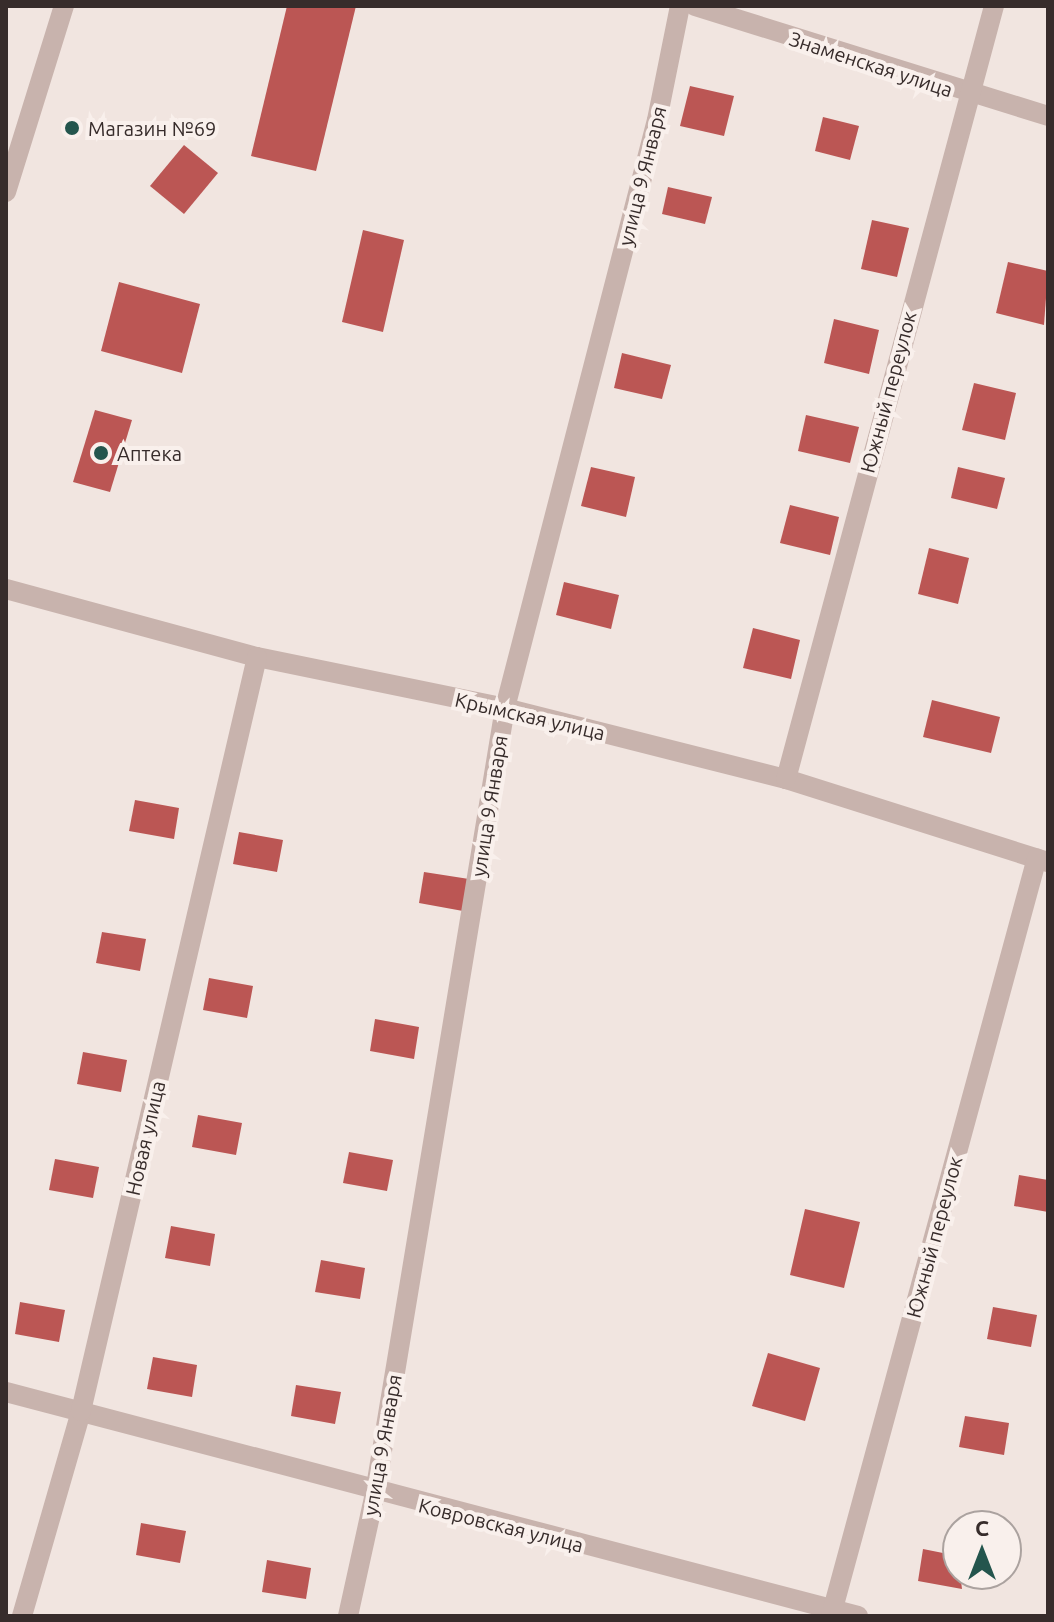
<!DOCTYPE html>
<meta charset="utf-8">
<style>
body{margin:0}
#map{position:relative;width:1054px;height:1622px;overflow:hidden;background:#f1e5e0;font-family:Ubuntu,sans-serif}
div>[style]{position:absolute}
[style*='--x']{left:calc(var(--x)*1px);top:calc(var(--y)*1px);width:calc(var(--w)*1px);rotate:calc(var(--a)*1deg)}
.building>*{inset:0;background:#bb5654}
.street>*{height:20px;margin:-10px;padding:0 10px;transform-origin:10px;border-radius:10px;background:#c8b3ad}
.dots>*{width:22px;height:22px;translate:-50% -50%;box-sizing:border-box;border:4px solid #f9f0ec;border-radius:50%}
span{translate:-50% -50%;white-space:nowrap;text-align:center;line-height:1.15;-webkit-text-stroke:8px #f9f0ec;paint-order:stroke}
.street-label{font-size:20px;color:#372c2b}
.poi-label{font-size:20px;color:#372c2b}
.left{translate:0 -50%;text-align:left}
.frame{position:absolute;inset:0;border:8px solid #372c2b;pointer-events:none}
.north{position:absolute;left:942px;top:1510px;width:80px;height:80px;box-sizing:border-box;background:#f9f0ec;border:2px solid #aba29f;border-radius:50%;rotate:0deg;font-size:22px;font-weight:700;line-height:32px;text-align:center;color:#372c2b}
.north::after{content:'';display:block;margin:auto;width:28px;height:36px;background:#24554d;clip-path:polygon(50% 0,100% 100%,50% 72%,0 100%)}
</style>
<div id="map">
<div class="building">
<i style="clip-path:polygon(287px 6px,356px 6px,316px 171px,251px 156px)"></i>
<i style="clip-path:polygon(690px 86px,734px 96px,724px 136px,680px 126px)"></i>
<i style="clip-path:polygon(823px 117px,859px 126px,850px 160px,815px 151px)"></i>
<i style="clip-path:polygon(184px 145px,218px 173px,184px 214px,150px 186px)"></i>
<i style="clip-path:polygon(668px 187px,712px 197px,705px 224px,662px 214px)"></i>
<i style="clip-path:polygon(872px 220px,909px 228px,897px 277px,861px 269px)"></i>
<i style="clip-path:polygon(363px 230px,404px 240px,383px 332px,342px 322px)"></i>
<i style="clip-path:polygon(1008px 262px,1048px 271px,1044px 325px,996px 313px)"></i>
<i style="clip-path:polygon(119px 282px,200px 304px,182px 373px,101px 351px)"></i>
<i style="clip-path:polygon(834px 319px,879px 330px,869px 374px,824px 363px)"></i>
<i style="clip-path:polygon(622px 353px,671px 365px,662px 399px,614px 388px)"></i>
<i style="clip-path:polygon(974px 383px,1016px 393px,1005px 440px,962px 430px)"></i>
<i style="clip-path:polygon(95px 410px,132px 420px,110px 492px,73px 482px)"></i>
<i style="clip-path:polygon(806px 415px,859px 427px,850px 463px,798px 451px)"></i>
<i style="clip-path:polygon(591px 467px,635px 477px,626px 517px,581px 506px)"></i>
<i style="clip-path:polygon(958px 467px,1005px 478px,997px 509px,951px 498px)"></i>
<i style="clip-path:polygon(790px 505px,839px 517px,830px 555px,780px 543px)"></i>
<i style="clip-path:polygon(929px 548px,969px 558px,958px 604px,918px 594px)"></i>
<i style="clip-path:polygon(564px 582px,619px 595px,611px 629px,556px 615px)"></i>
<i style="clip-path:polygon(753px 628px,800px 640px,791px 679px,743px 668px)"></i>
<i style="clip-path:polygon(932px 700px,1000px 717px,991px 753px,923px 737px)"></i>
<i style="clip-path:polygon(135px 800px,179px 808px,174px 839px,129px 831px)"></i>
<i style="clip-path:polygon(239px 832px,283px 840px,277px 872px,233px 864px)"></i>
<i style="clip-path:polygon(424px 872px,469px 879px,463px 911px,419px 903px)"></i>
<i style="clip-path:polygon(102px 932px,146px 939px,140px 971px,96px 963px)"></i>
<i style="clip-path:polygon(209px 978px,253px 986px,247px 1018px,203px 1010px)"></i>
<i style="clip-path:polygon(375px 1019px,419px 1027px,414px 1059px,370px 1051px)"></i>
<i style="clip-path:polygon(83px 1052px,127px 1060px,121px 1092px,77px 1084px)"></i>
<i style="clip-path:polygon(198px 1115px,242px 1123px,236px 1155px,192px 1147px)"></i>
<i style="clip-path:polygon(349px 1152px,393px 1160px,387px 1191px,343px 1183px)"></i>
<i style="clip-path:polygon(55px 1159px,99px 1167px,93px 1198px,49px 1190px)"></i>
<i style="clip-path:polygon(1019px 1175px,1048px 1180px,1048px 1212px,1014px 1206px)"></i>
<i style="clip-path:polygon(805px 1209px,860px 1222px,844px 1288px,790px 1275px)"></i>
<i style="clip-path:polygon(171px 1226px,215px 1234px,210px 1266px,165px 1258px)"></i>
<i style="clip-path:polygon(321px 1260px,365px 1268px,360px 1299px,315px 1292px)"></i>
<i style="clip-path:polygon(20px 1302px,65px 1310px,59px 1342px,15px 1334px)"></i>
<i style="clip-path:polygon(993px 1307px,1037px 1315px,1031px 1347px,987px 1339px)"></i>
<i style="clip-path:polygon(768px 1353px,820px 1368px,805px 1421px,752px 1406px)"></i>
<i style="clip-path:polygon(153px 1357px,197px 1365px,192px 1397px,147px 1389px)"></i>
<i style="clip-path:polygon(296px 1385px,341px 1392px,335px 1424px,291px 1416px)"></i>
<i style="clip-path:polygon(965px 1416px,1009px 1423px,1004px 1455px,959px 1447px)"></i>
<i style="clip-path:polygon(141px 1523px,186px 1531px,180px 1563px,136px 1555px)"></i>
<i style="clip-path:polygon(923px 1549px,958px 1556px,962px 1589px,918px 1581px)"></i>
<i style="clip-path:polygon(267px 1560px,311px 1568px,306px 1599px,262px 1592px)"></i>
</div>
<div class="street">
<i style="--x:695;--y:6;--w:370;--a:17.3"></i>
<i style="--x:6;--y:192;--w:195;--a:-72.7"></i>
<i style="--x:6;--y:589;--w:260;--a:15.2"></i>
<i style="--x:257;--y:657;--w:253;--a:11.6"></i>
<i style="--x:505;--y:708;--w:290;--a:14.2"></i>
<i style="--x:786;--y:779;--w:275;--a:17.6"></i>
<i style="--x:786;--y:779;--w:800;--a:-74.94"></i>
<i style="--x:6;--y:1392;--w:881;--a:14.73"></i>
<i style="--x:22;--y:1616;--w:213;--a:-73.9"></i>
<i style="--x:81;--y:1411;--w:774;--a:-76.86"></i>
<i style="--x:348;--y:1616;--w:126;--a:-77.6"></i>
<i style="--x:375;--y:1493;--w:796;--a:-80.6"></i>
<i style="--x:505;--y:708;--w:607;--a:-75.51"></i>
<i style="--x:657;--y:120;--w:116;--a:-78.6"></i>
<i style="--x:831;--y:1616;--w:785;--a:-74.8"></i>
</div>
<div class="dots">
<i style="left:72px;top:128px;background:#24554d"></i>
<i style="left:101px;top:453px;background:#24554d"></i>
</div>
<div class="street-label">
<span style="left:871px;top:64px;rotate:18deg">Знаменская улица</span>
<span style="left:642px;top:176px;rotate:-76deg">улица 9 Января</span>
<span style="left:888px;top:392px;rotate:-75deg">Южный переулок</span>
<span style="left:530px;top:716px;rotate:13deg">Крымская улица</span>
<span style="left:489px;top:806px;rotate:-81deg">улица 9 Января</span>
<span style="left:145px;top:1138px;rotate:-77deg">Новая улица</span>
<span style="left:934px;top:1237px;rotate:-75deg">Южный переулок</span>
<span style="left:382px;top:1445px;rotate:-80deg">улица 9 Января</span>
<span style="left:501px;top:1525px;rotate:14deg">Ковровская улица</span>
</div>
<div class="poi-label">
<span class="left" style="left:88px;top:128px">Магазин №69</span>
<span class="left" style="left:117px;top:453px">Аптека</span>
</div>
<div class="frame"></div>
<div class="north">С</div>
</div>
